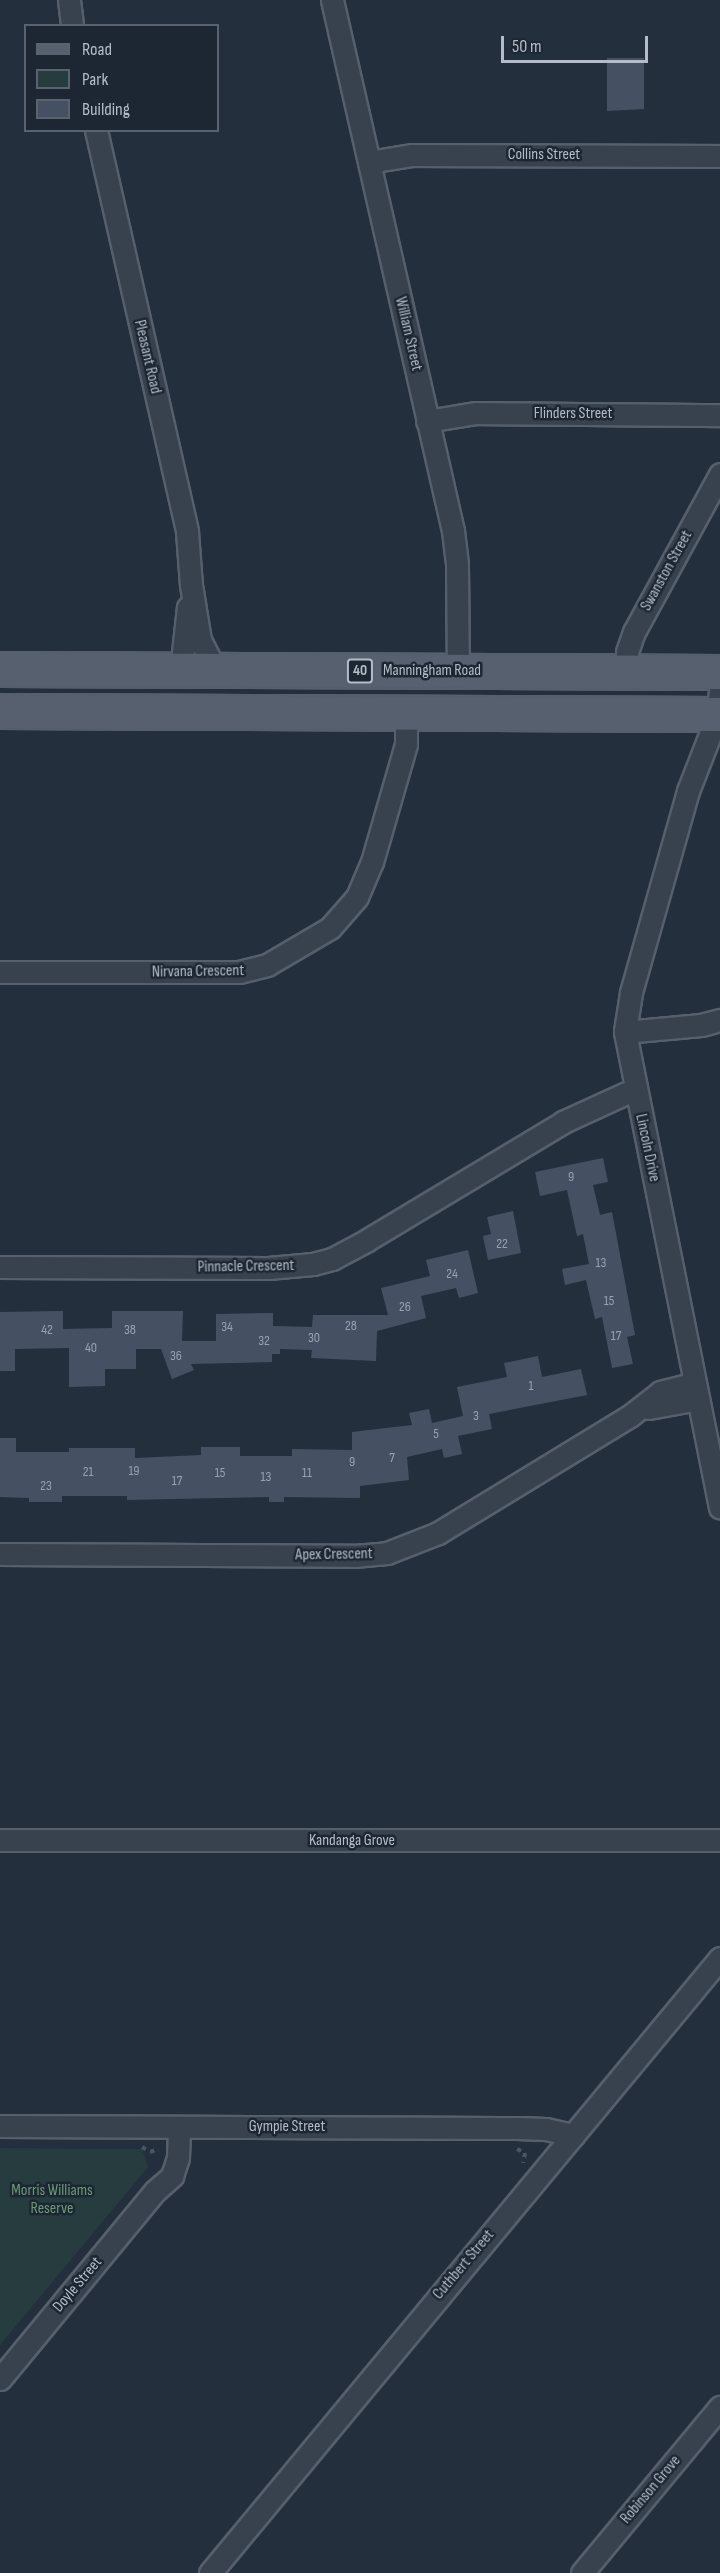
<!DOCTYPE html>
<style>
body{margin:0}
#map{position:relative;width:720px;height:2573px;overflow:hidden;background:#242f3e;font-family:"Sofia Sans Condensed",sans-serif}
div>[style]{position:absolute}
[style*='--x']{left:calc(var(--x)*1px);top:calc(var(--y)*1px);width:calc(var(--w)*1px);rotate:calc(var(--a)*1deg)}
.green>*{inset:0;background:#263c3f}
.building>*{inset:0;background:#455162}
.path>*{height:4px;margin-top:-2px;transform-origin:0;background:repeating-linear-gradient(90deg,#44595c 0 4.5px,transparent 0 9px)}
.roads{filter:drop-shadow(2px 0 #565f6c) drop-shadow(-2px 0 #565f6c) drop-shadow(0 2px #565f6c) drop-shadow(0 -2px #565f6c)}
.street>*{height:21px;margin:-10.5px;padding:0 10.5px;transform-origin:10.5px;border-radius:10.5px;background:#38414e}
.primary>*{height:33px;margin:-16.5px;padding:0 16.5px;transform-origin:16.5px;border-radius:16.5px;background:#56606e}
span{translate:-50% -50%;white-space:nowrap;text-align:center;line-height:1.15;-webkit-text-stroke:5px #1d2633;paint-order:stroke}
.number-label{font-size:14px;color:#98a1af}
.number-label span{-webkit-text-stroke-width:0}
.shield-label span{padding:2px 4px;background:#1d2633;border:2px solid;border-radius:4px;-webkit-text-stroke-width:0}
.shield-label{font-size:15px;color:#b4bcc9;font-weight:700}
.street-label{font-size:16px;color:#b4bcc9}
.park-label{font-size:16px;color:#6b9a76}
.legend{position:absolute;left:24px;top:24px;width:195px;height:108px;box-sizing:border-box;background:#1d2633;border:2px solid #59626f;margin:0;padding:8px 10px;list-style:none;font-size:18px;color:#b4bcc9}
.legend li{display:flex;align-items:center;gap:12px;height:30px}
.legend b{width:30px;border:2px solid #59626f}
.scale{position:absolute;left:501px;top:36px;width:147px;height:27px;box-sizing:border-box;border:3px solid #b4bcc9;border-top:0;padding-left:8px;font-size:18px;line-height:21px;white-space:nowrap;color:#b4bcc9;-webkit-text-stroke:4px #1d2633;paint-order:stroke}
</style>
<div id="map">
<div class="green">
<i style="clip-path:polygon(0 2148px,142px 2149px,148px 2167px,0 2345px)"></i>
</div>
<div class="building">
<i style="clip-path:polygon(607px 58px,644px 58px,644px 109px,607px 111px)"></i>
<i style="clip-path:polygon(603px 1158px,608px 1182px,593px 1185px,600px 1215px,612px 1212px,635px 1335px,627px 1337px,633px 1364px,612px 1368px,602px 1317px,595px 1319px,586px 1280px,565px 1285px,562px 1269px,589px 1264px,583px 1234px,577px 1236px,567px 1190px,540px 1196px,535px 1172px)"></i>
<i style="clip-path:polygon(513px 1211px,521px 1253px,488px 1260px,483px 1236px,491px 1234px,487px 1217px)"></i>
<i style="clip-path:polygon(468px 1250px,478px 1293px,459px 1298px,456px 1288px,421px 1296px,426px 1318px,377px 1331px,376px 1361px,311px 1358px,312px 1350px,280px 1349px,280px 1354px,272px 1354px,272px 1362px,191px 1364px,194px 1370px,172px 1379px,161px 1349px,136px 1349px,136px 1369px,105px 1369px,105px 1386px,69px 1387px,69px 1348px,15px 1349px,15px 1371px,0 1371px,0 1312px,63px 1311px,63px 1329px,112px 1328px,112px 1311px,183px 1311px,182px 1341px,216px 1341px,216px 1314px,273px 1313px,273px 1326px,312px 1327px,313px 1315px,388px 1315px,381px 1288px,430px 1276px,426px 1260px)"></i>
<i style="clip-path:polygon(538px 1356px,542px 1377px,581px 1369px,587px 1395px,489px 1414px,492px 1429px,458px 1436px,462px 1454px,444px 1458px,442px 1449px,407px 1457px,409px 1480px,360px 1486px,360px 1498px,284px 1497px,284px 1502px,269px 1502px,269px 1497px,127px 1500px,127px 1496px,62px 1496px,62px 1502px,29px 1502px,29px 1498px,0 1497px,0 1438px,16px 1438px,16px 1452px,69px 1452px,69px 1448px,135px 1448px,135px 1458px,201px 1455px,201px 1447px,240px 1447px,240px 1456px,292px 1456px,292px 1449px,352px 1450px,352px 1432px,412px 1425px,409px 1413px,429px 1409px,432px 1423px,463px 1416px,457px 1387px,507px 1377px,504px 1363px)"></i>
</div>
<div class="path">
<i style="--x:142;--y:2147;--w:9;--a:32"></i>
<i style="--x:150;--y:2152;--w:9;--a:-18"></i>
<i style="--x:517;--y:2149;--w:9;--a:27"></i>
<i style="--x:525;--y:2153;--w:10;--a:101"></i>
</div>
<div class="roads">
<div class="street">
<i style="--x:69;--y:0;--w:26;--a:83"></i>
<i style="--x:332;--y:0;--w:545;--a:77.16"></i>
<i style="--x:453;--y:531;--w:34;--a:83"></i>
<i style="--x:457;--y:565;--w:106;--a:89.5"></i>
<i style="--x:96;--y:130;--w:412;--a:77.2"></i>
<i style="--x:187;--y:532;--w:53;--a:85.7"></i>
<i style="--x:191;--y:585;--w:56;--a:80.7"></i>
<i style="--x:200;--y:640;--w:36;--a:63"></i>
<i style="--x:369;--y:162;--w:44;--a:-9.2"></i>
<i style="--x:412;--y:155;--w:308;--a:0.2"></i>
<i style="--x:427;--y:421;--w:50;--a:-9.3"></i>
<i style="--x:476;--y:413;--w:244;--a:0.5"></i>
<i style="--x:181;--y:671;--w:64;--a:-83.8"></i>
<i style="--x:626;--y:672;--w:20;--a:-87"></i>
<i style="--x:627;--y:652;--w:21;--a:-71"></i>
<i style="--x:634;--y:632;--w:180;--a:-61.4"></i>
<i style="--x:720;--y:690;--w:24;--a:95"></i>
<i style="--x:718;--y:714;--w:83;--a:111.3"></i>
<i style="--x:688;--y:791;--w:210;--a:105.8"></i>
<i style="--x:631;--y:993;--w:39;--a:99"></i>
<i style="--x:625;--y:1032;--w:485;--a:78.7"></i>
<i style="--x:0;--y:972;--w:239;--a:0"></i>
<i style="--x:239;--y:972;--w:29;--a:-14"></i>
<i style="--x:267;--y:965;--w:73;--a:-30.4"></i>
<i style="--x:330;--y:928;--w:41;--a:-48.9"></i>
<i style="--x:357;--y:897;--w:38;--a:-67"></i>
<i style="--x:372;--y:862;--w:123;--a:-73.9"></i>
<i style="--x:406;--y:744;--w:32;--a:-90"></i>
<i style="--x:625;--y:1032;--w:76;--a:-5.3"></i>
<i style="--x:701;--y:1025;--w:20;--a:-15"></i>
<i style="--x:0;--y:1267;--w:268;--a:0.2"></i>
<i style="--x:268;--y:1268;--w:45;--a:-5.1"></i>
<i style="--x:313;--y:1264;--w:20;--a:-15"></i>
<i style="--x:332;--y:1259;--w:40;--a:-28"></i>
<i style="--x:367;--y:1240;--w:229;--a:-31"></i>
<i style="--x:563;--y:1122;--w:79;--a:-24.6"></i>
<i style="--x:649;--y:1408;--w:50;--a:-10.4"></i>
<i style="--x:0;--y:1554;--w:354;--a:0.3"></i>
<i style="--x:354;--y:1556;--w:33;--a:-5"></i>
<i style="--x:387;--y:1553;--w:55;--a:-21.4"></i>
<i style="--x:438;--y:1533;--w:226;--a:-31.4"></i>
<i style="--x:631;--y:1415;--w:37;--a:-38"></i>
<i style="--x:660;--y:1392;--w:36;--a:-14"></i>
<i style="--x:0;--y:1840;--w:720;--a:0"></i>
<i style="--x:0;--y:2126;--w:517;--a:0.22"></i>
<i style="--x:517;--y:2128;--w:29;--a:2"></i>
<i style="--x:546;--y:2129;--w:28;--a:13"></i>
<i style="--x:0;--y:2379;--w:244;--a:-50.5"></i>
<i style="--x:155;--y:2191;--w:23;--a:-41"></i>
<i style="--x:172;--y:2176;--w:19;--a:-72"></i>
<i style="--x:178;--y:2158;--w:31;--a:-88"></i>
<i style="--x:210;--y:2573;--w:799;--a:-50.33"></i>
<i style="--x:582;--y:2573;--w:216;--a:-50.3"></i>
</div>
<div class="primary">
<i style="--x:0;--y:669;--w:720;--a:0.24"></i>
<i style="--x:0;--y:711;--w:720;--a:0.24"></i>
</div>
</div>
<div class="number-label">
<span style="left:571px;top:1177px">9</span>
<span style="left:502px;top:1244px">22</span>
<span style="left:601px;top:1263px">13</span>
<span style="left:452px;top:1274px">24</span>
<span style="left:609px;top:1301px">15</span>
<span style="left:405px;top:1307px">26</span>
<span style="left:351px;top:1326px">28</span>
<span style="left:227px;top:1327px">34</span>
<span style="left:47px;top:1330px">42</span>
<span style="left:130px;top:1330px">38</span>
<span style="left:616px;top:1336px">17</span>
<span style="left:314px;top:1338px">30</span>
<span style="left:264px;top:1341px">32</span>
<span style="left:91px;top:1348px">40</span>
<span style="left:176px;top:1356px">36</span>
<span style="left:531px;top:1386px">1</span>
<span style="left:476px;top:1416px">3</span>
<span style="left:436px;top:1434px">5</span>
<span style="left:392px;top:1458px">7</span>
<span style="left:352px;top:1462px">9</span>
<span style="left:134px;top:1471px">19</span>
<span style="left:88px;top:1472px">21</span>
<span style="left:220px;top:1473px">15</span>
<span style="left:307px;top:1473px">11</span>
<span style="left:266px;top:1477px">13</span>
<span style="left:177px;top:1481px">17</span>
<span style="left:46px;top:1486px">23</span>
</div>
<div class="shield-label">
<span style="left:360px;top:671px">40</span>
</div>
<div class="street-label">
<span style="left:544px;top:155px">Collins Street</span>
<span style="left:408px;top:334px;rotate:77deg">William Street</span>
<span style="left:147px;top:357px;rotate:77deg">Pleasant Road</span>
<span style="left:573px;top:414px">Flinders Street</span>
<span style="left:667px;top:571px;rotate:-61deg">Swanston Street</span>
<span style="left:432px;top:671px">Manningham Road</span>
<span style="left:198px;top:972px;rotate:-1deg">Nirvana Crescent</span>
<span style="left:647px;top:1148px;rotate:78deg">Lincoln Drive</span>
<span style="left:246px;top:1267px;rotate:-1deg">Pinnacle Crescent</span>
<span style="left:334px;top:1555px;rotate:-1deg">Apex Crescent</span>
<span style="left:352px;top:1841px">Kandanga Grove</span>
<span style="left:287px;top:2127px">Gympie Street</span>
<span style="left:464px;top:2265px;rotate:-50deg">Cuthbert Street</span>
<span style="left:78px;top:2285px;rotate:-50deg">Doyle Street</span>
<span style="left:651px;top:2490px;rotate:-50deg">Robinson Grove</span>
</div>
<div class="park-label">
<span style="left:52px;top:2200px">Morris Williams<br>Reserve</span>
</div>
<ul class="legend">
<li><b style="height:8px;background:#56606e"></b>Road</li>
<li><b style="height:16px;background:#263c3f"></b>Park</li>
<li><b style="height:16px;background:#455162"></b>Building</li>
</ul>
<div class="scale">50 m</div>
</div>
